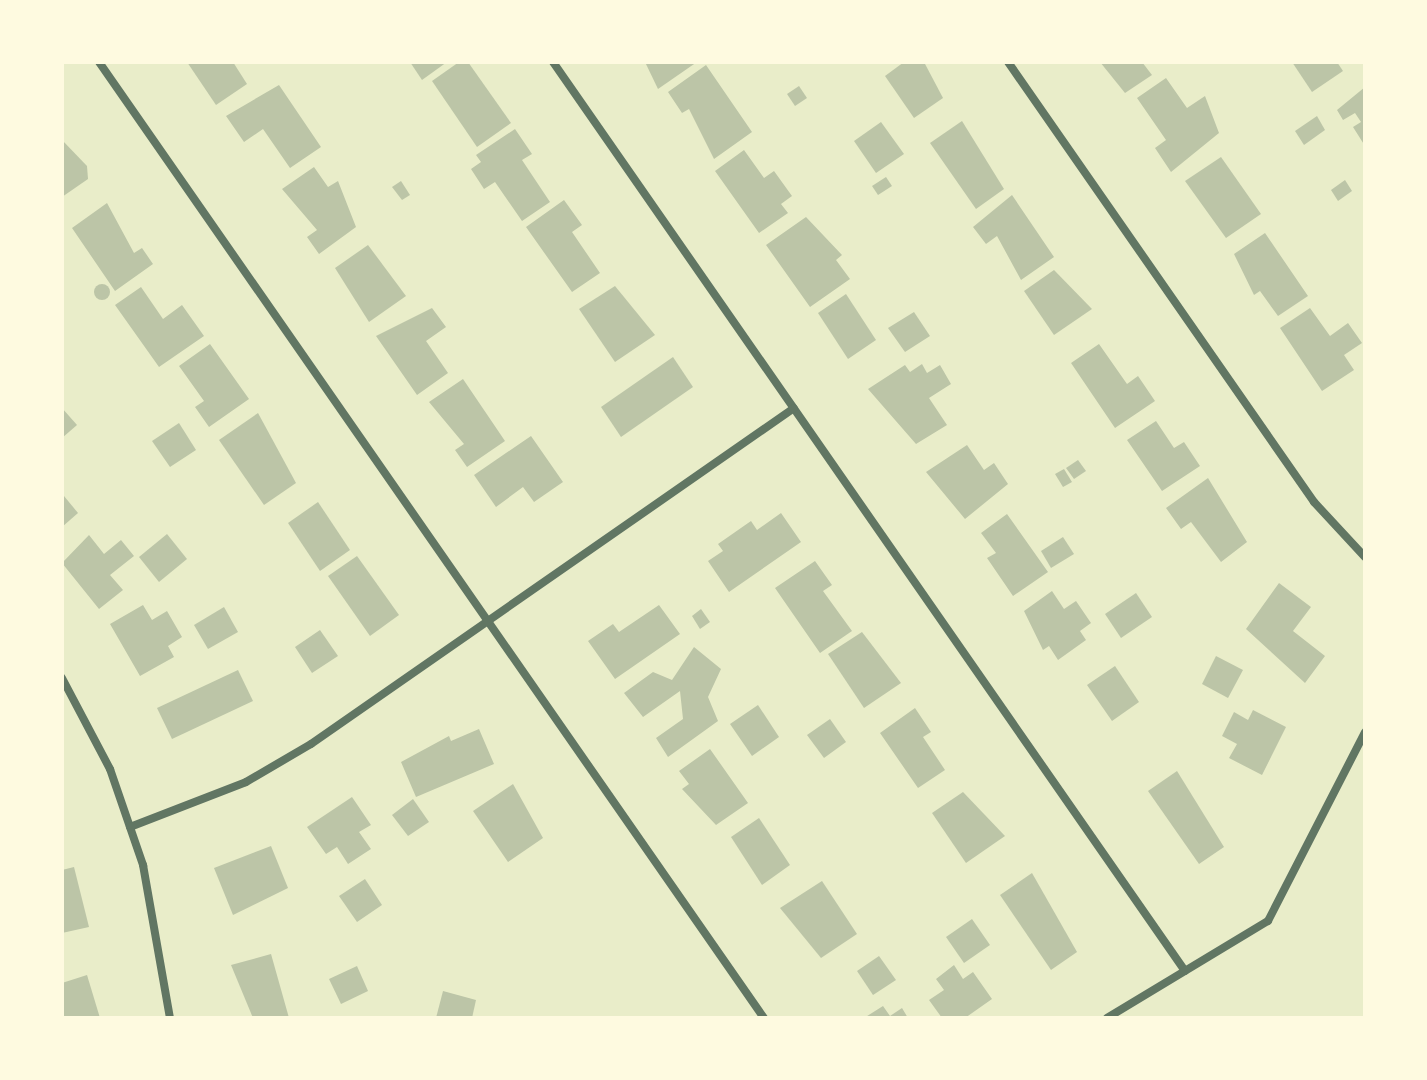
<!DOCTYPE html>
<style>
body{margin:0}
#map{position:relative;width:1427px;height:1080px;overflow:hidden;background:#e9edc9;font-family:"Roboto Condensed",sans-serif}
div>[style]{position:absolute}
[style*='--x']{left:calc(var(--x)*1px);top:calc(var(--y)*1px);width:calc(var(--w)*1px);rotate:calc(var(--a)*1deg)}
.building>*{inset:0;background:#bcc5a7}
.round{border-radius:50%}
.minor>*{height:8px;margin:-4px;padding:0 4px;transform-origin:4px;border-radius:4px;background:#617663}
span{translate:-50% -50%;white-space:nowrap;text-align:center;line-height:1.15;-webkit-text-stroke:6px #fefae0;paint-order:stroke}
.frame{position:absolute;inset:0;border:64px solid #fefae0;pointer-events:none}
</style>
<div id="map">
<div class="building">
<i style="clip-path:polygon(187px 62px,233px 62px,247px 84px,216px 105px)"></i>
<i style="clip-path:polygon(410px 62px,447px 62px,422px 80px)"></i>
<i style="clip-path:polygon(459px 62px,468px 62px,511px 123px,477px 147px,432px 81px)"></i>
<i style="clip-path:polygon(645px 62px,697px 62px,658px 89px)"></i>
<i style="clip-path:polygon(904px 62px,924px 62px,943px 98px,914px 118px,885px 76px)"></i>
<i style="clip-path:polygon(1100px 62px,1142px 62px,1152px 75px,1125px 93px)"></i>
<i style="clip-path:polygon(1292px 62px,1337px 62px,1343px 71px,1312px 92px)"></i>
<i style="clip-path:polygon(706px 65px,752px 132px,714px 159px,689px 109px,682px 113px,668px 92px)"></i>
<i style="clip-path:polygon(1166px 78px,1187px 108px,1205px 96px,1219px 133px,1171px 172px,1155px 148px,1166px 140px,1137px 98px)"></i>
<i style="clip-path:polygon(279px 85px,321px 147px,290px 168px,263px 129px,244px 142px,226px 116px)"></i>
<i style="clip-path:polygon(799px 86px,807px 98px,795px 106px,787px 94px)"></i>
<i style="clip-path:polygon(1365px 87px,1365px 146px,1353px 127px,1361px 122px,1355px 113px,1343px 120px,1337px 110px)"></i>
<i style="clip-path:polygon(1317px 116px,1325px 130px,1304px 145px,1295px 131px)"></i>
<i style="clip-path:polygon(962px 121px,1004px 189px,976px 209px,930px 143px)"></i>
<i style="clip-path:polygon(881px 122px,904px 154px,876px 173px,854px 141px)"></i>
<i style="clip-path:polygon(515px 129px,532px 154px,522px 160px,550px 202px,522px 221px,495px 182px,484px 189px,471px 169px,481px 162px,476px 155px)"></i>
<i style="clip-path:polygon(62px 140px,87px 166px,88px 179px,62px 197px)"></i>
<i style="clip-path:polygon(744px 150px,764px 178px,774px 171px,792px 196px,781px 204px,788px 213px,759px 233px,715px 171px)"></i>
<i style="clip-path:polygon(1221px 157px,1261px 214px,1226px 238px,1185px 181px)"></i>
<i style="clip-path:polygon(314px 167px,328px 187px,338px 181px,356px 227px,319px 254px,307px 237px,317px 230px,282px 189px)"></i>
<i style="clip-path:polygon(886px 177px,892px 186px,878px 195px,872px 186px)"></i>
<i style="clip-path:polygon(1345px 180px,1352px 191px,1338px 201px,1331px 190px)"></i>
<i style="clip-path:polygon(401px 181px,410px 195px,402px 200px,392px 187px)"></i>
<i style="clip-path:polygon(1012px 195px,1054px 257px,1021px 280px,997px 236px,986px 244px,973px 227px)"></i>
<i style="clip-path:polygon(564px 200px,582px 225px,572px 232px,600px 273px,572px 292px,526px 227px)"></i>
<i style="clip-path:polygon(107px 203px,134px 253px,142px 248px,153px 264px,115px 291px,72px 228px)"></i>
<i style="clip-path:polygon(806px 217px,842px 255px,836px 260px,850px 279px,810px 307px,766px 245px)"></i>
<i style="clip-path:polygon(1265px 233px,1308px 296px,1278px 316px,1260px 291px,1254px 295px,1234px 254px)"></i>
<i style="clip-path:polygon(368px 245px,406px 296px,369px 322px,335px 268px)"></i>
<i style="clip-path:polygon(1054px 270px,1092px 309px,1054px 335px,1024px 291px)"></i>
<i class="round" style="left:94px;top:284px;width:16px;height:16px"></i>
<i style="clip-path:polygon(615px 286px,655px 335px,615px 362px,579px 309px)"></i>
<i style="clip-path:polygon(141px 287px,163px 319px,182px 305px,204px 336px,159px 367px,115px 305px)"></i>
<i style="clip-path:polygon(846px 294px,876px 340px,848px 359px,818px 313px)"></i>
<i style="clip-path:polygon(432px 308px,446px 327px,426px 341px,448px 373px,417px 395px,376px 336px)"></i>
<i style="clip-path:polygon(1310px 308px,1330px 336px,1348px 323px,1362px 343px,1344px 355px,1354px 370px,1322px 391px,1280px 328px)"></i>
<i style="clip-path:polygon(914px 312px,930px 336px,905px 352px,888px 328px)"></i>
<i style="clip-path:polygon(210px 344px,249px 399px,209px 427px,195px 407px,204px 401px,179px 366px)"></i>
<i style="clip-path:polygon(1099px 344px,1127px 384px,1138px 376px,1155px 401px,1115px 428px,1071px 363px)"></i>
<i style="clip-path:polygon(673px 357px,693px 387px,621px 437px,601px 407px)"></i>
<i style="clip-path:polygon(922px 364px,927px 373px,940px 365px,951px 384px,929px 398px,947px 425px,916px 444px,868px 389px,905px 365px,910px 372px)"></i>
<i style="clip-path:polygon(463px 379px,505px 441px,467px 467px,455px 450px,464px 444px,429px 402px)"></i>
<i style="clip-path:polygon(62px 408px,77px 425px,62px 438px)"></i>
<i style="clip-path:polygon(258px 413px,296px 483px,264px 505px,219px 440px)"></i>
<i style="clip-path:polygon(1156px 421px,1174px 448px,1184px 442px,1200px 466px,1162px 491px,1127px 440px)"></i>
<i style="clip-path:polygon(179px 423px,196px 450px,170px 467px,152px 441px)"></i>
<i style="clip-path:polygon(531px 436px,563px 482px,534px 502px,523px 487px,496px 507px,474px 475px)"></i>
<i style="clip-path:polygon(967px 445px,984px 470px,994px 463px,1008px 484px,965px 519px,926px 472px)"></i>
<i style="clip-path:polygon(1078px 460px,1086px 471px,1074px 479px,1066px 468px)"></i>
<i style="clip-path:polygon(1064px 469px,1072px 482px,1063px 487px,1055px 474px)"></i>
<i style="clip-path:polygon(1208px 478px,1247px 542px,1221px 562px,1191px 522px,1181px 529px,1166px 508px)"></i>
<i style="clip-path:polygon(64px 496px,78px 513px,62px 527px,62px 498px)"></i>
<i style="clip-path:polygon(318px 502px,350px 550px,320px 571px,288px 523px)"></i>
<i style="clip-path:polygon(781px 513px,801px 542px,729px 592px,708px 561px,723px 551px,718px 544px,751px 521px,757px 530px)"></i>
<i style="clip-path:polygon(1007px 514px,1048px 572px,1013px 596px,987px 558px,996px 553px,981px 533px)"></i>
<i style="clip-path:polygon(167px 534px,187px 559px,159px 582px,139px 557px)"></i>
<i style="clip-path:polygon(89px 535px,104px 554px,121px 540px,134px 556px,110px 575px,123px 590px,99px 609px,62px 563px)"></i>
<i style="clip-path:polygon(1063px 537px,1074px 554px,1051px 568px,1041px 551px)"></i>
<i style="clip-path:polygon(357px 556px,399px 615px,370px 636px,328px 576px)"></i>
<i style="clip-path:polygon(815px 561px,832px 585px,823px 591px,852px 631px,820px 653px,775px 588px)"></i>
<i style="clip-path:polygon(1279px 583px,1311px 607px,1293px 631px,1325px 656px,1305px 683px,1246px 629px)"></i>
<i style="clip-path:polygon(1052px 591px,1064px 609px,1076px 601px,1091px 623px,1080px 631px,1086px 640px,1058px 660px,1049px 646px,1043px 650px,1024px 611px)"></i>
<i style="clip-path:polygon(1136px 593px,1152px 617px,1121px 638px,1105px 614px)"></i>
<i style="clip-path:polygon(143px 605px,152px 620px,167px 611px,182px 637px,168px 646px,174px 657px,140px 676px,110px 624px)"></i>
<i style="clip-path:polygon(659px 605px,680px 634px,615px 679px,588px 641px,613px 624px,619px 632px)"></i>
<i style="clip-path:polygon(224px 607px,238px 632px,208px 649px,194px 625px)"></i>
<i style="clip-path:polygon(701px 609px,710px 622px,700px 629px,692px 616px)"></i>
<i style="clip-path:polygon(320px 630px,338px 656px,312px 673px,295px 647px)"></i>
<i style="clip-path:polygon(862px 632px,901px 683px,864px 708px,828px 654px)"></i>
<i style="clip-path:polygon(694px 647px,721px 669px,708px 697px,718px 721px,668px 757px,656px 738px,683px 719px,680px 691px,643px 717px,624px 693px,653px 672px,672px 680px)"></i>
<i style="clip-path:polygon(1216px 656px,1243px 670px,1228px 698px,1202px 684px)"></i>
<i style="clip-path:polygon(1115px 666px,1139px 702px,1112px 721px,1087px 685px)"></i>
<i style="clip-path:polygon(238px 670px,253px 701px,172px 739px,157px 708px)"></i>
<i style="clip-path:polygon(758px 705px,779px 737px,752px 756px,730px 724px)"></i>
<i style="clip-path:polygon(915px 708px,931px 732px,923px 737px,945px 770px,918px 788px,880px 733px)"></i>
<i style="clip-path:polygon(1253px 710px,1286px 727px,1262px 775px,1229px 758px,1237px 744px,1222px 736px,1234px 712px,1248px 720px)"></i>
<i style="clip-path:polygon(830px 719px,846px 742px,824px 758px,807px 735px)"></i>
<i style="clip-path:polygon(479px 729px,494px 764px,416px 797px,401px 762px,449px 736px,451px 741px)"></i>
<i style="clip-path:polygon(710px 749px,748px 803px,716px 825px,682px 789px,689px 784px,679px 771px)"></i>
<i style="clip-path:polygon(1177px 771px,1224px 847px,1199px 864px,1148px 791px)"></i>
<i style="clip-path:polygon(513px 784px,543px 838px,508px 862px,473px 811px)"></i>
<i style="clip-path:polygon(963px 792px,1005px 836px,966px 863px,932px 813px)"></i>
<i style="clip-path:polygon(352px 797px,371px 825px,359px 832px,371px 849px,348px 864px,337px 847px,326px 854px,307px 827px)"></i>
<i style="clip-path:polygon(413px 799px,429px 822px,408px 836px,392px 815px)"></i>
<i style="clip-path:polygon(759px 818px,790px 865px,762px 885px,731px 837px)"></i>
<i style="clip-path:polygon(271px 846px,288px 888px,233px 915px,214px 868px)"></i>
<i style="clip-path:polygon(74px 867px,89px 927px,62px 933px,62px 870px)"></i>
<i style="clip-path:polygon(1032px 873px,1077px 952px,1051px 970px,1000px 895px)"></i>
<i style="clip-path:polygon(365px 879px,382px 905px,357px 922px,339px 896px)"></i>
<i style="clip-path:polygon(822px 881px,857px 934px,821px 958px,780px 908px)"></i>
<i style="clip-path:polygon(972px 919px,990px 945px,964px 963px,946px 937px)"></i>
<i style="clip-path:polygon(271px 954px,289px 1018px,253px 1018px,231px 965px)"></i>
<i style="clip-path:polygon(879px 956px,896px 980px,873px 995px,857px 971px)"></i>
<i style="clip-path:polygon(954px 965px,963px 979px,973px 972px,992px 999px,965px 1018px,942px 1018px,929px 1000px,944px 990px,936px 979px)"></i>
<i style="clip-path:polygon(357px 966px,368px 991px,341px 1004px,329px 979px)"></i>
<i style="clip-path:polygon(87px 975px,100px 1018px,62px 1018px,62px 983px)"></i>
<i style="clip-path:polygon(443px 991px,476px 1000px,472px 1018px,436px 1018px)"></i>
<i style="clip-path:polygon(883px 1006px,890px 1016px,902px 1008px,908px 1018px,864px 1018px)"></i>
</div>
<div class="minor">
<i style="--x:99;--y:62;--w:1165;--a:55.18"></i>
<i style="--x:553;--y:62;--w:1107;--a:55.19"></i>
<i style="--x:1008;--y:62;--w:536;--a:55.18"></i>
<i style="--x:1314;--y:502;--w:75;--a:47.2"></i>
<i style="--x:62;--y:678;--w:103;--a:62.2"></i>
<i style="--x:110;--y:769;--w:102;--a:71"></i>
<i style="--x:143;--y:865;--w:155;--a:80"></i>
<i style="--x:130;--y:827;--w:124;--a:-21.2"></i>
<i style="--x:246;--y:782;--w:75;--a:-30.3"></i>
<i style="--x:311;--y:744;--w:588;--a:-34.82"></i>
<i style="--x:1107;--y:1018;--w:188;--a:-31.1"></i>
<i style="--x:1268;--y:921;--w:212;--a:-62.8"></i>
</div>
<div class="frame"></div>
</div>
